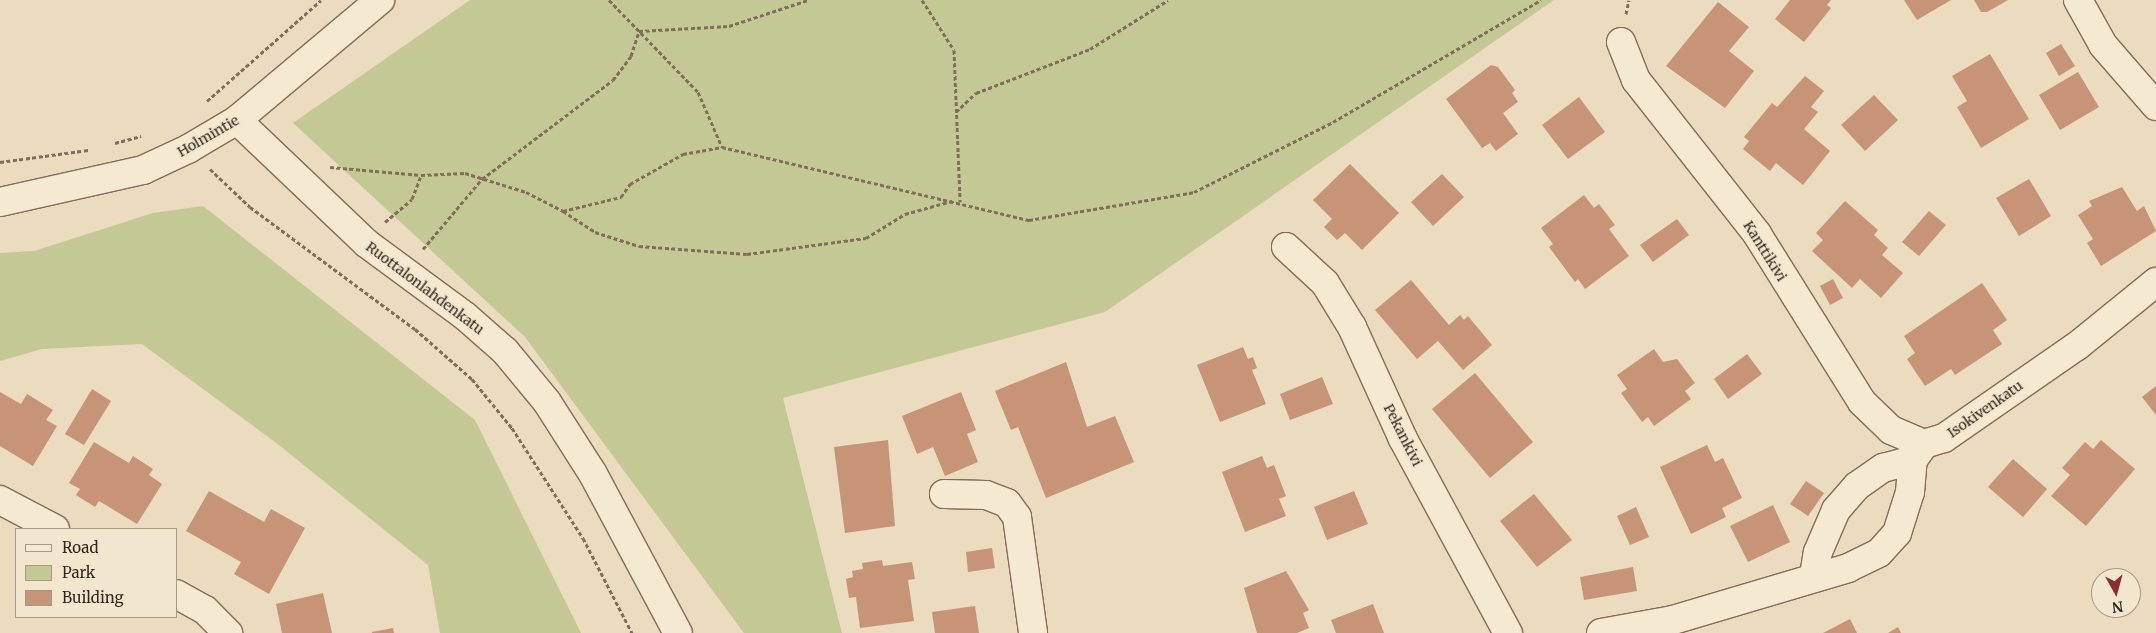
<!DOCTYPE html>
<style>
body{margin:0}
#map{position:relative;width:2156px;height:633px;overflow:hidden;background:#ebdbbf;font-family:Merriweather,serif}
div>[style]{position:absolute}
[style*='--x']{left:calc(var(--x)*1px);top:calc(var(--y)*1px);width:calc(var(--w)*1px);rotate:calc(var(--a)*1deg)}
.green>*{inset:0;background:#c4c894}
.building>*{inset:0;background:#c79477}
.path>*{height:3px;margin-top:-1.5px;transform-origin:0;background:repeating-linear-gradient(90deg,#826d59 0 4px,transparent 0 6.5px)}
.roads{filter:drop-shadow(1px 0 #826d59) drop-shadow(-1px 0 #826d59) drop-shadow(0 1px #826d59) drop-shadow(0 -1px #826d59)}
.minor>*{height:28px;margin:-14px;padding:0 14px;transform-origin:14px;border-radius:14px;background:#f6e9d2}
span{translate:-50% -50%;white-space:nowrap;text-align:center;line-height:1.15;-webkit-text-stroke:4.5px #f3e6ce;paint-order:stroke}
.street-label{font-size:14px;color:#33261c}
.legend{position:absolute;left:15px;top:528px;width:162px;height:90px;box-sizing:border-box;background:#f3e6ce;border:1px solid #a69987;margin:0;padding:6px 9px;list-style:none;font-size:15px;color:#33261c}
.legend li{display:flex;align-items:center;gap:10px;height:25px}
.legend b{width:25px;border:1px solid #a69987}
.north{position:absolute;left:2091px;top:568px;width:50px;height:50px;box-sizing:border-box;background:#f3e6ce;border:1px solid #a69987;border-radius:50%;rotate:173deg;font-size:14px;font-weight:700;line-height:20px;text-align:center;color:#33261c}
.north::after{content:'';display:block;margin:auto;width:18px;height:22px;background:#8d2d32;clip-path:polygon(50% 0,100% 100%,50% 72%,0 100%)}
</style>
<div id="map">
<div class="green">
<i style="clip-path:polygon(470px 0,1554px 0,1105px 312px,783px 398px,842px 633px,744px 633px,525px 337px,293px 123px)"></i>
<i style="clip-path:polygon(203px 206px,475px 420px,581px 633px,440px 633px,428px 565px,275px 442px,142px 344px,42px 349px,0 361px,0 253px,34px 251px,153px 213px)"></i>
</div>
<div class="building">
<i style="clip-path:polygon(1790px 0,1831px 0,1827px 5px,1831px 8px,1804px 42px,1775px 19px)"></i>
<i style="clip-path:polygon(1904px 0,1951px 0,1917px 20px)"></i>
<i style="clip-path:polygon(1974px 0,2008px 0,1987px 12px,1981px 12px)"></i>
<i style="clip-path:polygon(1718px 2px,1749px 27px,1729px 51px,1754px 71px,1725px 108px,1666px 66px)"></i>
<i style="clip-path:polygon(2061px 44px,2075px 66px,2059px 76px,2046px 53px)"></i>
<i style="clip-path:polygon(1990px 54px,2029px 119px,1981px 148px,1957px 107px,1967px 101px,1952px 76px)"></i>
<i style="clip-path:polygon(1491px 65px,1498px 67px,1515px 90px,1512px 93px,1518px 102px,1503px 113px,1518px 134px,1496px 151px,1490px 143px,1482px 148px,1446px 99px)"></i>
<i style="clip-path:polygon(2078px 72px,2099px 107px,2060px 130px,2039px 95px)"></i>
<i style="clip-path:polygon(1805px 76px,1824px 91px,1811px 107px,1818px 112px,1804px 129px,1830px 151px,1803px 185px,1776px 163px,1770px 171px,1743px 149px,1749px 141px,1744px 137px,1772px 103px,1777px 107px)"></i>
<i style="clip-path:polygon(1874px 95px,1898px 120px,1865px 151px,1841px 125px)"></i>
<i style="clip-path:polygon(1579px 97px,1605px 132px,1568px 159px,1542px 125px)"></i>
<i style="clip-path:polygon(1350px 164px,1399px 213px,1362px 250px,1345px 233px,1337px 240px,1324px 227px,1332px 219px,1313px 200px)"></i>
<i style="clip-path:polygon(1442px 174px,1464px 197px,1433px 226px,1411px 202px)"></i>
<i style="clip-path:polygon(2029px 179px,2051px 216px,2019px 236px,1996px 198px)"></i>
<i style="clip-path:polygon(2122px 187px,2137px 211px,2144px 206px,2156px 231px,2101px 266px,2087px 243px,2093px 239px,2078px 215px,2092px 206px,2089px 201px)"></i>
<i style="clip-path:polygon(1584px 195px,1594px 208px,1599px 204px,1615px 225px,1609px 229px,1629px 256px,1585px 289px,1578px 279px,1575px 282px,1549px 247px,1553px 244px,1541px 228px)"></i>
<i style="clip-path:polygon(1845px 201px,1878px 230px,1874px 235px,1888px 248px,1882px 255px,1903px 273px,1881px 298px,1860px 279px,1852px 288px,1812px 251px,1823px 240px,1816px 233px)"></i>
<i style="clip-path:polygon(1929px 211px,1946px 225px,1919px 256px,1902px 242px)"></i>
<i style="clip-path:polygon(1677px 219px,1689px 235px,1653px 262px,1640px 245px)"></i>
<i style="clip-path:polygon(1833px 279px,1843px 298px,1830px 305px,1820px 286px)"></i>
<i style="clip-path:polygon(1411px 280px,1449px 325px,1460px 315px,1464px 320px,1468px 316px,1492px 345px,1463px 370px,1438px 341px,1417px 359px,1375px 310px)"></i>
<i style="clip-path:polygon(1982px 283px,2007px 320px,1993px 330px,2002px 344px,1955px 375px,1951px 369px,1925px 386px,1907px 359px,1915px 353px,1904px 336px)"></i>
<i style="clip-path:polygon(1243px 347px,1248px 359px,1253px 357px,1257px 368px,1252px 370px,1266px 404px,1220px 422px,1197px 365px)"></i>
<i style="clip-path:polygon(1654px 349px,1663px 362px,1677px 359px,1695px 383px,1685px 391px,1691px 399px,1654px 426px,1648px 417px,1642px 422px,1621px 393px,1627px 389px,1617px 375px)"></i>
<i style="clip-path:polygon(1747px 354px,1762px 374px,1728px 399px,1714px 379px)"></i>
<i style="clip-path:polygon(1066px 362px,1087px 427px,1115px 416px,1134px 462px,1046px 498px,1018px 427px,1011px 430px,995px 391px)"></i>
<i style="clip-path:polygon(1475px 373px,1533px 442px,1490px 478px,1432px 409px)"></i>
<i style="clip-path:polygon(1322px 377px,1333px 404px,1290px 420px,1280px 394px)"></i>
<i style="clip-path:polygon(2156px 386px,2156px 415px,2142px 397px)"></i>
<i style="clip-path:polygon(92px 389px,111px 401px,84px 445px,65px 434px)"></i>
<i style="clip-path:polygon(0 392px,21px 404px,27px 394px,53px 410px,46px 420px,57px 426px,33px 466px,0 446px)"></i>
<i style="clip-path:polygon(961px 392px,976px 430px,967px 434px,978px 462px,945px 476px,933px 447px,917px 454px,902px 416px)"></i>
<i style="clip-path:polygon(888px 440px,895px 526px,845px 533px,834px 447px)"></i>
<i style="clip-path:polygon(2101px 440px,2135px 469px,2086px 526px,2051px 496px,2070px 475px,2062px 468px,2085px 442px,2093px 449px)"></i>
<i style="clip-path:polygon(94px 442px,129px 463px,133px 456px,153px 469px,149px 475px,162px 484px,137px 524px,99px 501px,95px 507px,76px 495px,80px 489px,69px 483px)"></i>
<i style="clip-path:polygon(1707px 445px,1715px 462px,1723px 458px,1742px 498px,1722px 508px,1726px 517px,1691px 534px,1660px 467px)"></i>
<i style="clip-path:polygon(1262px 456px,1267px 468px,1274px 465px,1286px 496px,1279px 499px,1286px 516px,1245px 532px,1222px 472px)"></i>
<i style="clip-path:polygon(2013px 459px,2047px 489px,2023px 517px,1988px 487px)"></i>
<i style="clip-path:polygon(1806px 481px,1824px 493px,1808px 516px,1790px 504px)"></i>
<i style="clip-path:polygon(209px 491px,264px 522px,271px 509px,305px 528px,269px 594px,234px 574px,241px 562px,186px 531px)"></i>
<i style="clip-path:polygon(1354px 491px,1368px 524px,1327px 540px,1314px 507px)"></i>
<i style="clip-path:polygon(1534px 494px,1572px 540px,1537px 567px,1500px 521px)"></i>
<i style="clip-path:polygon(1773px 505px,1790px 542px,1748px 562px,1730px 526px)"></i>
<i style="clip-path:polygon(1636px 507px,1649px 537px,1630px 545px,1617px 516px)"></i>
<i style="clip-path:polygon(992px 548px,995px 568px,968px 572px,966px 552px)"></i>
<i style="clip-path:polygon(882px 560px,883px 566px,912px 562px,915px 579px,908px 580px,914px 621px,860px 628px,856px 597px,849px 598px,846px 579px,853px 577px,852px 571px,863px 569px,862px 563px)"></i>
<i style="clip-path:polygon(1633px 567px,1637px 591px,1584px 600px,1580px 577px)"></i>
<i style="clip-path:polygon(1286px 571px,1309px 610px,1303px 613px,1309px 628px,1297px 633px,1257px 633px,1244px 588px)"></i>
<i style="clip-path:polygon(323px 593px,332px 633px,282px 633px,276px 604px)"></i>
<i style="clip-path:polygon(1373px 604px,1384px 633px,1336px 633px,1331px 620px)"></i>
<i style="clip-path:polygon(975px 606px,979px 633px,935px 633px,932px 612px)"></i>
<i style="clip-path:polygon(1850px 619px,1857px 633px,1823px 633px)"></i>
<i style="clip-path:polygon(1898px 627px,1901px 633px,1888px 633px)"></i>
<i style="clip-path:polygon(393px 628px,394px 633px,372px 633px,372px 632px)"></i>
</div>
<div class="path">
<i style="--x:609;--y:0;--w:128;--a:45.9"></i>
<i style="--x:698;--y:92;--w:60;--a:66.4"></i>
<i style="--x:722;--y:147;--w:316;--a:13.4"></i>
<i style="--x:1029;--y:220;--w:167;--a:-9.6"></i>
<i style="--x:1194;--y:192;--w:156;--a:-26.7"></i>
<i style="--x:1333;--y:122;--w:241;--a:-30.4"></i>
<i style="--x:922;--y:0;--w:59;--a:57.4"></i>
<i style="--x:954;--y:50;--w:152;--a:87.7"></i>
<i style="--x:1626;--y:14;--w:14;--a:-78"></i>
<i style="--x:207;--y:101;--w:152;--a:-41.5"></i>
<i style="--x:956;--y:112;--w:28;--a:-44"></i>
<i style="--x:976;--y:93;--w:122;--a:-21.1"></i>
<i style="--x:1090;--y:49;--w:92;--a:-32.1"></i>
<i style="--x:115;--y:143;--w:27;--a:-15"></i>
<i style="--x:0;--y:162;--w:89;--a:-7.8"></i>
<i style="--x:330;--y:167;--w:91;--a:5"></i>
<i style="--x:210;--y:169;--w:55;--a:43.5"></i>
<i style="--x:250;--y:207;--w:205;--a:36.5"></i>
<i style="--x:415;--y:329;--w:76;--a:41.3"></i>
<i style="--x:472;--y:379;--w:63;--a:50.8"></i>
<i style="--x:512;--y:428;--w:131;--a:57.2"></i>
<i style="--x:583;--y:538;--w:107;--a:62.7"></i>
<i style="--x:563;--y:211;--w:38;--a:33"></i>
<i style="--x:595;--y:232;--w:46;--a:17.7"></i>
<i style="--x:639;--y:246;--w:108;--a:4.2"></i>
<i style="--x:747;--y:254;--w:120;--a:-7.7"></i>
<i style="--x:866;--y:238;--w:46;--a:-31.6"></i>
<i style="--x:905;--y:214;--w:49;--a:-15.5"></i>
<i style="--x:385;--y:222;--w:35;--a:-40"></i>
<i style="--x:412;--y:199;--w:26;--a:-69"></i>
<i style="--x:421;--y:175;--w:44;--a:-2.6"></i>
<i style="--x:465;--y:173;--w:64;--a:17.3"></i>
<i style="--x:526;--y:192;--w:42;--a:27.2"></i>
<i style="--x:563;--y:211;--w:60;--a:-13.6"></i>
<i style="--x:621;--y:197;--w:16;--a:-55"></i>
<i style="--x:630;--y:184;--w:61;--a:-29.5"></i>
<i style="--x:683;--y:154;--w:40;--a:-10"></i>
<i style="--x:423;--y:249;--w:92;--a:-49.9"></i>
<i style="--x:482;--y:179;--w:164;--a:-37.1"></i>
<i style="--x:613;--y:80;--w:30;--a:-53"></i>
<i style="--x:631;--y:56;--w:26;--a:-72"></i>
<i style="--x:639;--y:31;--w:90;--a:-3.2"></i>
<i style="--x:729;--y:26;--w:83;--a:-18.2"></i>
</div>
<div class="roads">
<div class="minor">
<i style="--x:2078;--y:0;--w:51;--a:60.9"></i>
<i style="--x:2103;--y:45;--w:81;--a:49"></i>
<i style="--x:1621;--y:42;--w:41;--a:68.5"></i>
<i style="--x:1636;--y:80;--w:196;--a:51.8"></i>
<i style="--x:1757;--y:234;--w:198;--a:58"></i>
<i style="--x:1862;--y:402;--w:40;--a:44"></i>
<i style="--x:1891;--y:430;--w:36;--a:23"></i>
<i style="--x:237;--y:120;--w:178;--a:43.6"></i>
<i style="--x:366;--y:243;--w:123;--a:36.4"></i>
<i style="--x:465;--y:316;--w:53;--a:41.2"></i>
<i style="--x:505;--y:351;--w:66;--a:50.5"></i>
<i style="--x:547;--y:402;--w:85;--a:57.4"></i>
<i style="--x:593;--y:474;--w:180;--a:61.9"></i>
<i style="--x:0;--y:202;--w:147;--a:-12.6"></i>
<i style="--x:143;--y:170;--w:50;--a:-25"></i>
<i style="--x:188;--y:149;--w:57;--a:-30.6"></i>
<i style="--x:237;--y:120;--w:187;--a:-40"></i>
<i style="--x:1286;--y:247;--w:53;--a:42.7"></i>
<i style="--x:1325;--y:283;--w:52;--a:58.5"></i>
<i style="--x:1352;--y:327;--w:123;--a:65.5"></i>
<i style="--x:1403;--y:439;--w:221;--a:61.6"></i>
<i style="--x:944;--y:494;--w:42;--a:1.4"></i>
<i style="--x:986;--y:495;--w:22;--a:21"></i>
<i style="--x:1007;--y:503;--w:17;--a:54"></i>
<i style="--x:1017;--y:517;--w:117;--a:82.1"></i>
<i style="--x:0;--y:500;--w:62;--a:27.8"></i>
<i style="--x:1814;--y:576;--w:24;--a:-81"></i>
<i style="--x:1818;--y:552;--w:46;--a:-66.8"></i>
<i style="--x:1836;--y:510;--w:32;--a:-49"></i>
<i style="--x:1857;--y:486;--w:32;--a:-35"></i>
<i style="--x:1883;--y:468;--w:31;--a:-15"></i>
<i style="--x:176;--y:594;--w:33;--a:29"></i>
<i style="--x:205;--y:610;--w:33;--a:45"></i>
<i style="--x:1601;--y:633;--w:73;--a:-10.2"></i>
<i style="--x:1673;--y:620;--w:183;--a:-16.5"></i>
<i style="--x:1848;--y:568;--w:34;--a:-26"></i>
<i style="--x:1879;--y:553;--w:27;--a:-48"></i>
<i style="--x:1897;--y:533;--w:43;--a:-72.4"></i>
<i style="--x:1910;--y:492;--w:32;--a:-85"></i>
<i style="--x:1913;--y:460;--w:19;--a:-55"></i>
<i style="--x:1924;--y:444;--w:21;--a:-17"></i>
<i style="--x:1944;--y:438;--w:162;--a:-34.7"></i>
<i style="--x:2077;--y:346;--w:102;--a:-39"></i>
</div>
</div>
<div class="street-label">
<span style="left:208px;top:136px;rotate:-30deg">Holmintie</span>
<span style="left:1765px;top:251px;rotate:58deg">Kanttikivi</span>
<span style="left:425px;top:288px;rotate:37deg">Ruottalonlahdenkatu</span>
<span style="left:1985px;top:409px;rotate:-35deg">Isokivenkatu</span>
<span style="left:1403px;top:435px;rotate:63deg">Pekankivi</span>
</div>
<ul class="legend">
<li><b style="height:6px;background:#f6e9d2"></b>Road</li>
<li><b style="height:14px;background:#c4c894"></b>Park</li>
<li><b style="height:14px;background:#c79477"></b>Building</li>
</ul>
<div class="north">N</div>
</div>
